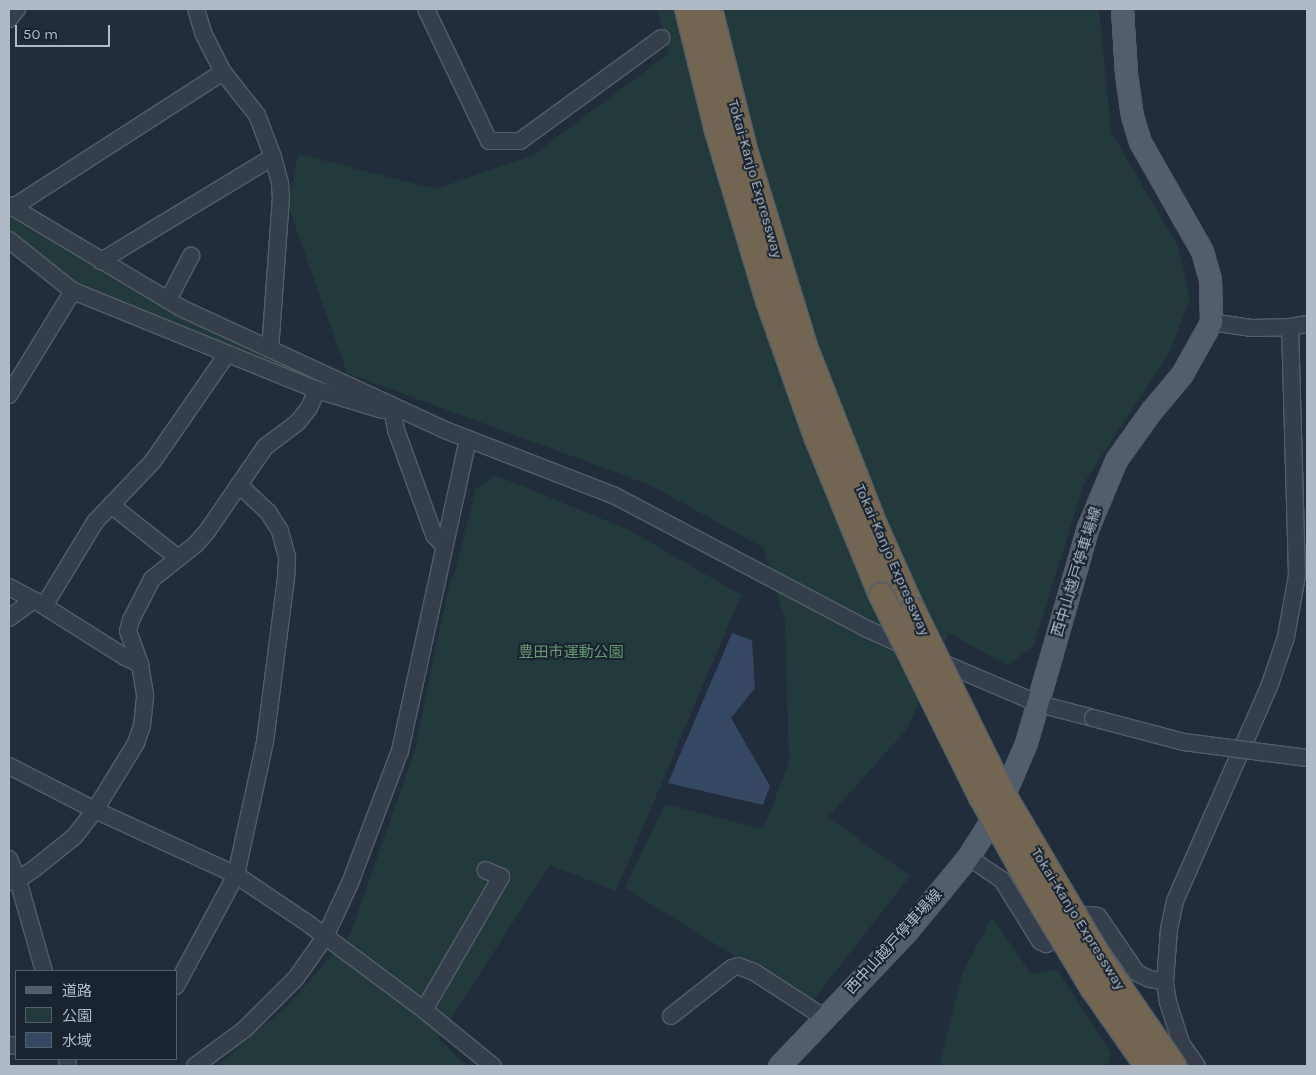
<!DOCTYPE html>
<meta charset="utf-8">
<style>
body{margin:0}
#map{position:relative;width:1316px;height:1075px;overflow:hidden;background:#212d3b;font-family:Karla,"Noto Sans JP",sans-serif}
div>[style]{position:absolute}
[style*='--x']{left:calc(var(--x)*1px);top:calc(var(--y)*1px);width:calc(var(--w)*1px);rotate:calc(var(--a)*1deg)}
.green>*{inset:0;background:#233a3c}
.water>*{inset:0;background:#344863}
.roads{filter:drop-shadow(1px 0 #535d69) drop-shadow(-1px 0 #535d69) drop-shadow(0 1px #535d69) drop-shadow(0 -1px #535d69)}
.minor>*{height:16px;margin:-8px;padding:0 8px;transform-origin:8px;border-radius:8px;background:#353f4c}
.major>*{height:21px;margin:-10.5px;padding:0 10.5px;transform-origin:10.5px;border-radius:10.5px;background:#535e6c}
.highway>*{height:24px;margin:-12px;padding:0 12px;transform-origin:12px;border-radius:12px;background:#726552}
.bridges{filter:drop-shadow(1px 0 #535d69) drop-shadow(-1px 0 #535d69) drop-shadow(0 1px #535d69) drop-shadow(0 -1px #535d69)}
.minor-bridge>*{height:16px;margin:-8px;padding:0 8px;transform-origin:8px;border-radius:8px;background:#353f4c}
.highway-bridge>*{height:24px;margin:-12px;padding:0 12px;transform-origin:12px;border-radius:12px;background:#726552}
span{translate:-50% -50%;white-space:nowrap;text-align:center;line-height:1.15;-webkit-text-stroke:4px #1a2430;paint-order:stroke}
.street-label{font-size:15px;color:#b0bac7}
.park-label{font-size:15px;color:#669971}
.frame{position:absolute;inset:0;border:10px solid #b0bac7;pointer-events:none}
.legend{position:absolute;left:15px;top:970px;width:162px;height:90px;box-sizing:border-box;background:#1a2430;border:1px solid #56606c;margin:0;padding:6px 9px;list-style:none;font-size:15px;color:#b0bac7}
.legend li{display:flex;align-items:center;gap:10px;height:25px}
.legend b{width:25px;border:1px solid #56606c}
.scale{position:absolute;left:15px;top:25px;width:95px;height:22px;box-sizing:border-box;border:2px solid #b0bac7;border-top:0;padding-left:6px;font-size:15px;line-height:18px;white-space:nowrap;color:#b0bac7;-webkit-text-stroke:4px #1a2430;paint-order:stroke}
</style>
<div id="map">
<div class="green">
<i style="clip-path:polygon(657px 9px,1099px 9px,1111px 132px,1178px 246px,1190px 299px,1169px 354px,1085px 481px,1033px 647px,1007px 665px,949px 633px,907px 729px,828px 817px,910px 876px,811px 1003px,625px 888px,665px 804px,763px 829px,789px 763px,785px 621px,764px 548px,650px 485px,347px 373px,288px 205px,298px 154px,436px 189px,533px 155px,669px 53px)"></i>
<i style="clip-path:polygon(9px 211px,119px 278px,214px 332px,371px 401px,298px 375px,86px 288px,50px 265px,9px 232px)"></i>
<i style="clip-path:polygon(495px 475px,629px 530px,741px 595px,616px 891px,550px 865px,438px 1038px,467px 1066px,217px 1066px,287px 1006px,350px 935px,414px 753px,450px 581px,455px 573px,476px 489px)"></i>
<i style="clip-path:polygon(992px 917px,1031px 974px,1057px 969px,1111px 1053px,1107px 1066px,939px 1066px,962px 974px)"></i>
</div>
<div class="water">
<i style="clip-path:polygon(732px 633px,752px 640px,755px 688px,731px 718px,770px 786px,763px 805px,668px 783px)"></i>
</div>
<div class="roads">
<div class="minor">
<i style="--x:196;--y:9;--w:27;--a:73"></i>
<i style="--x:204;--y:35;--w:42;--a:62.8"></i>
<i style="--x:223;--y:72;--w:55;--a:51.7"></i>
<i style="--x:257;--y:115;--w:45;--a:69.1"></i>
<i style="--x:273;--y:157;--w:28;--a:75"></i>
<i style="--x:280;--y:184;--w:13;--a:86"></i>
<i style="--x:281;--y:197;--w:152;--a:94.1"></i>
<i style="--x:426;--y:9;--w:146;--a:64.5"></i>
<i style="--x:489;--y:141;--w:31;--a:0"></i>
<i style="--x:520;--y:141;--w:175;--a:-36.1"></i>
<i style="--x:9;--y:19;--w:13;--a:-51"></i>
<i style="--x:9;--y:205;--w:200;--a:30.9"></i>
<i style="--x:181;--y:308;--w:291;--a:24.8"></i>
<i style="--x:445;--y:430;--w:182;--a:21.2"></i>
<i style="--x:615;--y:496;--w:283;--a:27.8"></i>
<i style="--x:865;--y:628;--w:48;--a:24.4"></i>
<i style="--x:12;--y:208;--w:251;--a:-32.8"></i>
<i style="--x:9;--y:240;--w:82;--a:38.6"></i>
<i style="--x:73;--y:291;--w:263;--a:22.1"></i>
<i style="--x:317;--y:390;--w:69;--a:16.9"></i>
<i style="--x:101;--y:261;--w:201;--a:-31.2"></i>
<i style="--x:168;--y:300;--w:50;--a:-62.4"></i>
<i style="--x:1211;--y:322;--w:40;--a:8.5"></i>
<i style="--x:1251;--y:328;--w:39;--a:-1"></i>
<i style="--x:1290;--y:327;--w:17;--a:-10"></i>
<i style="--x:9;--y:395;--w:122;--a:-58.4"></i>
<i style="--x:393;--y:414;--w:16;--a:79"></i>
<i style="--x:396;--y:430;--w:112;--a:70.1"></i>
<i style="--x:434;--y:535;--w:13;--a:48"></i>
<i style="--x:111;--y:505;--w:85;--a:38.3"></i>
<i style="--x:9;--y:587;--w:40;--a:28"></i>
<i style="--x:44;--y:606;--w:96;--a:32.2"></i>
<i style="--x:125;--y:657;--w:17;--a:25"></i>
<i style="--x:44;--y:606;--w:98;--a:-58.7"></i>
<i style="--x:95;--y:522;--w:84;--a:-46.4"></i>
<i style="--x:153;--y:461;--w:130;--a:-55.3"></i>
<i style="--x:9;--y:618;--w:29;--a:-36"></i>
<i style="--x:936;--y:660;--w:112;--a:23.1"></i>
<i style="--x:1039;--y:704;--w:56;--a:14.5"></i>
<i style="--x:9;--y:766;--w:97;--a:27.1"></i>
<i style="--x:95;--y:810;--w:155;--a:24.7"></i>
<i style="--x:236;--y:875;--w:84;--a:33.9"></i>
<i style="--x:306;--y:922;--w:147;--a:36.7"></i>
<i style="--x:424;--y:1010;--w:89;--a:39.1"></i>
<i style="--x:968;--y:857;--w:41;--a:34.1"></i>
<i style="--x:1002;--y:880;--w:72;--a:58.1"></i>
<i style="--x:1040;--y:941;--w:7;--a:27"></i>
<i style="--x:1046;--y:944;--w:52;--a:-34"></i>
<i style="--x:1089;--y:915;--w:9;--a:6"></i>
<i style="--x:1098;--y:916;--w:69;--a:55.6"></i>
<i style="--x:1137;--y:973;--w:14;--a:25"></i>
<i style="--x:1150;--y:979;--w:15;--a:11"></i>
<i style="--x:9;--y:859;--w:23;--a:67"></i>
<i style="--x:18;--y:880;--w:95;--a:74.1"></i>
<i style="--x:9;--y:882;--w:9;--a:-13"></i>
<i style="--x:18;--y:880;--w:19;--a:-35"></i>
<i style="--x:34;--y:869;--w:51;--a:-38.7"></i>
<i style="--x:74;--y:837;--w:34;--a:-52"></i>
<i style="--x:95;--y:810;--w:79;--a:-58.5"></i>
<i style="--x:136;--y:743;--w:18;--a:-71"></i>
<i style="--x:142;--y:726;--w:31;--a:-84"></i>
<i style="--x:145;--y:695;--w:31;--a:-99"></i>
<i style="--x:140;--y:664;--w:35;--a:-110"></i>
<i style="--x:128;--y:631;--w:11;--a:-75"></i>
<i style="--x:131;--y:620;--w:46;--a:-62.9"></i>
<i style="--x:152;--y:579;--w:56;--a:-38.5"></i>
<i style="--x:196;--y:544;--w:18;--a:-49"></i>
<i style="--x:208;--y:530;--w:101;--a:-55.5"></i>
<i style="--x:265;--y:447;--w:40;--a:-37"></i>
<i style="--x:297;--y:423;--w:19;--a:-51"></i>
<i style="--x:309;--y:408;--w:20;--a:-66"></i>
<i style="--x:176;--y:986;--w:126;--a:-61.6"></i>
<i style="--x:236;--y:875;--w:136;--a:-77.7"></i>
<i style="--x:265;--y:742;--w:164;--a:-82.7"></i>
<i style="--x:286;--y:579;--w:22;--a:-87"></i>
<i style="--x:287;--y:557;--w:27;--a:-105"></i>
<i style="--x:280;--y:531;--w:22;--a:-122"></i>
<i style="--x:268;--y:512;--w:40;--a:-137"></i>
<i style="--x:424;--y:1010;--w:154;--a:-59.9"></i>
<i style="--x:501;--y:877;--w:17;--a:-156"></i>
<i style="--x:671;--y:1016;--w:78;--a:-38.2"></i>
<i style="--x:732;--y:968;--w:6;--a:-18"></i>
<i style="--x:738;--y:966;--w:17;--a:21"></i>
<i style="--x:754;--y:972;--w:85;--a:32.9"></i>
<i style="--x:9;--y:1045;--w:7;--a:8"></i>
<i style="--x:67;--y:1059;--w:7;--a:82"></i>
<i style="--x:195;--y:1066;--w:62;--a:-36.5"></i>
<i style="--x:245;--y:1029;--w:72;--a:-45"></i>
<i style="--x:296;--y:978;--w:50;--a:-54.7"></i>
<i style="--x:325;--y:937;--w:60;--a:-65.2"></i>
<i style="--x:350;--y:883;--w:141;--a:-69.3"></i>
<i style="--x:400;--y:751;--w:319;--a:-77.7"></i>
<i style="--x:1197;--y:1066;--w:28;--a:-125"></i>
<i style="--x:1181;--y:1043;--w:43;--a:-107.6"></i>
<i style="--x:1168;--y:1002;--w:20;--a:-99"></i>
<i style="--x:1165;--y:982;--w:53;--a:-85.7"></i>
<i style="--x:1169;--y:929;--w:29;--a:-78"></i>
<i style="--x:1175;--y:901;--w:234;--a:-66.3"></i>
<i style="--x:1269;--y:687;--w:53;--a:-71.2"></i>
<i style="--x:1286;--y:637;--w:63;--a:-79.9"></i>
<i style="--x:1297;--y:575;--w:248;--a:-91.6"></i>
</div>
<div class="major">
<i style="--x:779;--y:1066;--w:186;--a:-46.5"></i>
<i style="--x:907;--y:931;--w:96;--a:-50.5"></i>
<i style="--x:968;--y:857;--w:52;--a:-57.5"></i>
<i style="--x:996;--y:813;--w:76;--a:-66.8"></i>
<i style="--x:1026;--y:743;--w:225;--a:-74"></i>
<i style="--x:1088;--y:527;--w:73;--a:-67.3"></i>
<i style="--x:1116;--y:460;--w:60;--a:-54.5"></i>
<i style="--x:1151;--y:411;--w:48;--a:-50"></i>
<i style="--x:1182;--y:374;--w:60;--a:-60.9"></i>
<i style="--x:1211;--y:322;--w:43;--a:-91.3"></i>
<i style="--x:1210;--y:279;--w:29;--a:-106"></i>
<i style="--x:1202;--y:251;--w:125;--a:-119.6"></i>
<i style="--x:1140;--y:142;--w:27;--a:-107"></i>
<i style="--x:1132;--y:116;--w:42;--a:-98.1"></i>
<i style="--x:1126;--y:74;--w:65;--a:-93.5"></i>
</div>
<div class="highway">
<i style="--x:687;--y:9;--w:126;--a:76.2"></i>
<i style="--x:717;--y:131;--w:177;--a:73.3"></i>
<i style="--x:768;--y:301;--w:146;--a:70.5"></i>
<i style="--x:817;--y:439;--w:169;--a:67.7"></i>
<i style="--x:710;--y:9;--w:148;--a:76"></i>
<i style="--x:746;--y:153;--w:205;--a:73"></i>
<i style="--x:806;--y:349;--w:189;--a:68.6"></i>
<i style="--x:875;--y:525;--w:93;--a:65.9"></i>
</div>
</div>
<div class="bridges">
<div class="minor-bridge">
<i style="--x:1093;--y:718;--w:94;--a:14.8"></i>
<i style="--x:1184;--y:742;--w:124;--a:7.4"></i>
</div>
<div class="highway-bridge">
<i style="--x:881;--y:595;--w:225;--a:63.7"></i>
<i style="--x:981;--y:797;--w:116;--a:60.6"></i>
<i style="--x:1038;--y:898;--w:106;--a:58.9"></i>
<i style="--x:1093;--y:989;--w:94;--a:55"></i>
<i style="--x:913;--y:610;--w:200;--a:63.9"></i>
<i style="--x:1001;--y:790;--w:197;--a:59.5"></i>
<i style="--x:1101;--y:960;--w:129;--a:55.4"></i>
</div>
</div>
<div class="street-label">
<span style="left:755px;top:179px;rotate:74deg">Tokai-Kanjo Expressway</span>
<span style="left:892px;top:560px;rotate:66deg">Tokai-Kanjo Expressway</span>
<span style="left:1077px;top:572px;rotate:-73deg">西中山越戸停車場線</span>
<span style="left:1078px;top:919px;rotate:58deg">Tokai-Kanjo Expressway</span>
<span style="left:894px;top:942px;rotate:-48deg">西中山越戸停車場線</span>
</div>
<div class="park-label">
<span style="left:571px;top:653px">豊田市運動公園</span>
</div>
<div class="frame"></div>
<ul class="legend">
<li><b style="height:6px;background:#535e6c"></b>道路</li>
<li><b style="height:14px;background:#233a3c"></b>公園</li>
<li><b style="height:14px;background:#344863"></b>水域</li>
</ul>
<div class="scale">50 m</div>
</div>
